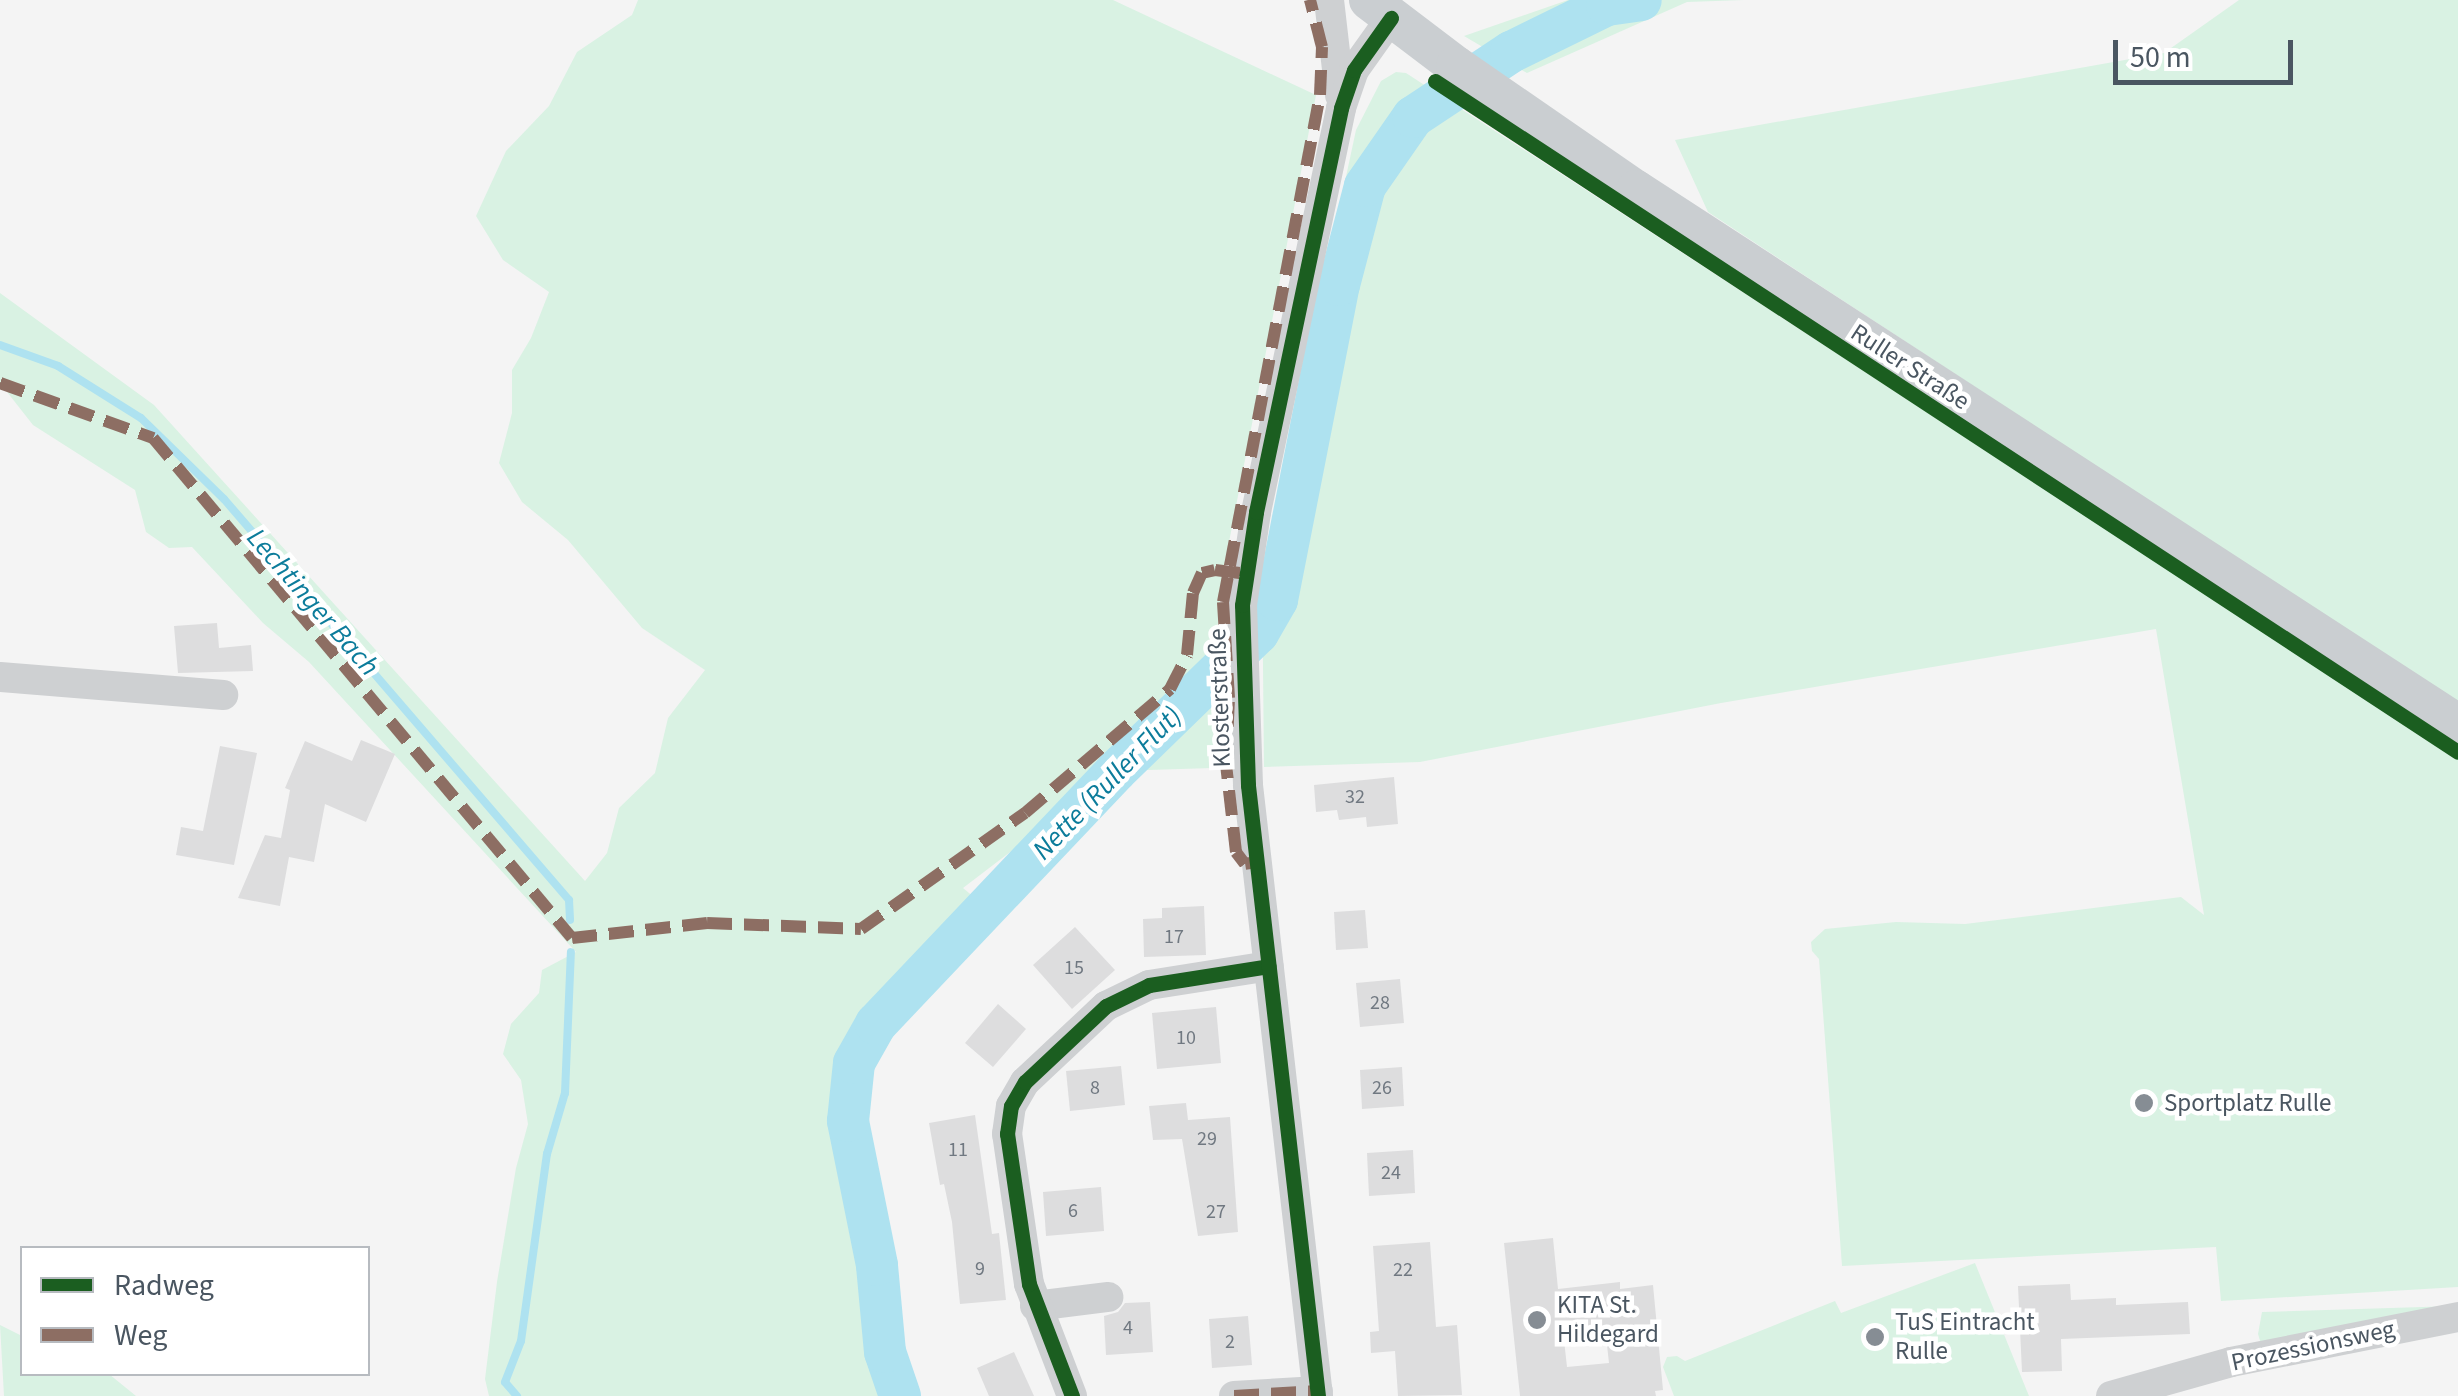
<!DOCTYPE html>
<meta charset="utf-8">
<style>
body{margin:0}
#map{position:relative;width:2458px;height:1396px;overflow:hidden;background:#f4f4f4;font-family:"Source Sans 3",sans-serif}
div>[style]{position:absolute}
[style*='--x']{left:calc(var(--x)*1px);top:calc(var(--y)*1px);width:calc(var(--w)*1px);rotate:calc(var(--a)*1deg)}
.green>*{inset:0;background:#d9f2e3}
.stream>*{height:8px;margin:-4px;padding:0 4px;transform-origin:4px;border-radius:4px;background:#aee2f0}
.river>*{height:42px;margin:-21px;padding:0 21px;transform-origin:21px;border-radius:21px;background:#aee2f0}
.building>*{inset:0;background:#ddddde}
.minor>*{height:30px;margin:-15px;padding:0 15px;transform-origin:15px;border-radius:15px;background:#ced0d2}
.major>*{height:40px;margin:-20px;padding:0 20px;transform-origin:20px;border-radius:20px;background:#caced1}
.quiet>*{height:12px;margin-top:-6px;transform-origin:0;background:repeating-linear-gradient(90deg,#8d6e63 0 25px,transparent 0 37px)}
.cycleway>*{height:15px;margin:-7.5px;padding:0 7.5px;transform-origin:7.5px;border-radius:7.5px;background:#1b5e20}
.dots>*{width:28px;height:28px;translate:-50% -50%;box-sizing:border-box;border:5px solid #fff;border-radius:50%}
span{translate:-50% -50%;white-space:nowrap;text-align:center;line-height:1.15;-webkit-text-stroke:9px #fff;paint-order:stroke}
.number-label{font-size:20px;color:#707881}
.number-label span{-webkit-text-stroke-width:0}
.street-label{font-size:25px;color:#4a5661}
.poi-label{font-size:25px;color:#4a5661}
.left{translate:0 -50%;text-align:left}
.water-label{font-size:28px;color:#0c7c9b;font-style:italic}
.legend{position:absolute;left:20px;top:1246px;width:350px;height:130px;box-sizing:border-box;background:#fff;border:2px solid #b7bbc0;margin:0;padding:12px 18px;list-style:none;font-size:30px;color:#4a5661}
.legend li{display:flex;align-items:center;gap:20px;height:50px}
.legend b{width:50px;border:2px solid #b7bbc0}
.scale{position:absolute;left:2113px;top:40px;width:180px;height:45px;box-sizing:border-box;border:5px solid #4a5661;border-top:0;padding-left:12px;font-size:30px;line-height:35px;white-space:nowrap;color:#4a5661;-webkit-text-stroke:8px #fff;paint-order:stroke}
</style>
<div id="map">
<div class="green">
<i style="clip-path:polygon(638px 0,1113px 0,1316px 95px,1222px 578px,1214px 667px,1213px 768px,1116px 771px,963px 888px,987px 908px,876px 1024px,854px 1063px,848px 1121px,877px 1265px,873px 1370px,879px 1396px,489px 1396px,485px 1379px,497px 1282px,516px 1168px,528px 1124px,521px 1080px,503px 1054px,511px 1024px,539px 993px,542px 970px,576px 952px,309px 662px,263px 623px,192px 547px,169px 548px,146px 532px,135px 490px,33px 425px,0 383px,0 293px,154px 405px,585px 881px,607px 853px,619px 808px,655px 773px,668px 718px,705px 670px,642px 628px,568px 540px,522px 502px,499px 463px,512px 413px,512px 370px,531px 338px,549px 292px,503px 260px,476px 216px,506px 151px,549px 106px,577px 52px,632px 15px)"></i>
<i style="clip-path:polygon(1568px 0,1744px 0,1687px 2px,1527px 73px,1464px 36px)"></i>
<i style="clip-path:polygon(2239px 0,2458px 0,2458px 704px,1708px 212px,1675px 140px,2164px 53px)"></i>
<i style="clip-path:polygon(1396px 72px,1406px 73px,2458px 758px,2458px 1287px,2221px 1301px,2216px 1247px,1842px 1266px,1819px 959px,1812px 951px,1811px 942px,1825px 929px,1896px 922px,1965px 924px,2181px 897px,2204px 915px,2156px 629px,1721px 703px,1420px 762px,1264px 767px,1262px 568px,1356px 130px,1381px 81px)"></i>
<i style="clip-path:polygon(1975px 1263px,2029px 1396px,1674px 1396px,1663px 1367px,1667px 1357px,1677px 1356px,1685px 1361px,1835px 1301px,1841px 1313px)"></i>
<i style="clip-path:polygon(2455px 1306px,2261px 1344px,2258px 1334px,2262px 1312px)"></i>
<i style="clip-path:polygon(0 1325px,22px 1336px,22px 1374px,109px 1374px,136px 1396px,4px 1396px)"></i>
</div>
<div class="stream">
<i style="--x:0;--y:345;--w:62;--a:19.9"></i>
<i style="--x:58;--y:366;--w:98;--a:32.1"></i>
<i style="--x:141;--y:418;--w:116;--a:44.3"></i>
<i style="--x:224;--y:499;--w:529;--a:49.29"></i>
<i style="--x:569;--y:900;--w:20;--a:87"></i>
<i style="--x:517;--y:1396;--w:18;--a:-131"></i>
<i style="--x:505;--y:1382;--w:44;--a:-68.7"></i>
<i style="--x:521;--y:1341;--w:189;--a:-82.1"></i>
<i style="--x:547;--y:1154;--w:64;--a:-73.6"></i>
<i style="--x:565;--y:1093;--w:141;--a:-87.6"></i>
</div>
<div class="river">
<i style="--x:900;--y:1396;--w:46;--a:-108.8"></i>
<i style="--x:885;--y:1352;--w:87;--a:-95.3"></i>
<i style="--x:877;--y:1265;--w:147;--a:-101.4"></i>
<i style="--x:848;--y:1121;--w:58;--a:-84.1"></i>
<i style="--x:854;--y:1063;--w:45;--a:-60.6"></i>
<i style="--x:876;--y:1024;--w:349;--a:-46.5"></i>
<i style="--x:1116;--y:771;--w:198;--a:-44.2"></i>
<i style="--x:1258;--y:633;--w:38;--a:-60"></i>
<i style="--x:1277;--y:600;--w:321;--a:-78.9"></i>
<i style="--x:1339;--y:285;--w:102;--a:-75.3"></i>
<i style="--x:1365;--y:186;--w:84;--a:-55.2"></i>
<i style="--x:1413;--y:117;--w:118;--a:-33.6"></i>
<i style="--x:1511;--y:52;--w:107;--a:-26.1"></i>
<i style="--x:1607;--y:5;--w:34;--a:-8"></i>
</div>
<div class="building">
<i style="clip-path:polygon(217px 623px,219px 648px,251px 645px,253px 671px,178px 673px,174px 626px)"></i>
<i style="clip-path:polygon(361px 740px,395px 754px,366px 822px,325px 804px,314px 862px,289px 857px,280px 906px,238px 898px,265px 835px,281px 838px,290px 790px,285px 788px,305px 741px,352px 761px)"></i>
<i style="clip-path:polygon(220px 746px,257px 753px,234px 865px,176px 855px,181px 827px,203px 831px)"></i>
<i style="clip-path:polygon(1394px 777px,1398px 824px,1367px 827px,1366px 817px,1339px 820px,1337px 810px,1316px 812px,1314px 785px)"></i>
<i style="clip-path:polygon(1204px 906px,1206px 955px,1144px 957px,1143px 919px,1162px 918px,1162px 908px)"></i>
<i style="clip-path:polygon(1365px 910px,1368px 948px,1336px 950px,1334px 912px)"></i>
<i style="clip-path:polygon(1075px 927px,1115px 970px,1072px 1009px,1033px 965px)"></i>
<i style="clip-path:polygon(1400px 979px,1404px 1023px,1360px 1027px,1356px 983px)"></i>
<i style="clip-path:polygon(998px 1004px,1026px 1029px,993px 1067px,965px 1043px)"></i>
<i style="clip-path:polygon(1216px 1007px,1221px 1063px,1157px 1069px,1152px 1013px)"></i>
<i style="clip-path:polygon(1121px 1066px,1125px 1105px,1070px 1111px,1066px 1071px)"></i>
<i style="clip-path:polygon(1402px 1067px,1404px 1106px,1362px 1109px,1360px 1070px)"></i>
<i style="clip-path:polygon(1186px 1103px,1188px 1120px,1230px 1117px,1238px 1232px,1198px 1236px,1182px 1139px,1153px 1140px,1149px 1106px)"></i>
<i style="clip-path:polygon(975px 1115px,992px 1234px,999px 1233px,1006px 1300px,960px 1304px,952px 1222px,944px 1184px,940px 1185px,929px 1123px)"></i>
<i style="clip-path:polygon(1413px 1150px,1415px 1193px,1369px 1196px,1367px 1153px)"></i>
<i style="clip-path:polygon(1101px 1187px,1104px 1231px,1046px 1236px,1043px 1192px)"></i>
<i style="clip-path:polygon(evenodd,1553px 1238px,1558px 1289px,1620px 1282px,1620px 1289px,1653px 1285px,1663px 1390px,1655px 1391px,1656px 1396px,1520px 1396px,1504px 1243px,1553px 1238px,1605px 1327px,1609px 1363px,1567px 1367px,1563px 1331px,1605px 1327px)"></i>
<i style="clip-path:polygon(1430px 1242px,1436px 1327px,1457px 1325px,1462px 1395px,1398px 1396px,1395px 1351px,1371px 1353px,1370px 1332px,1379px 1331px,1373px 1246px)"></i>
<i style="clip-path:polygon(2070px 1284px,2071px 1300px,2116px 1298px,2116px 1305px,2188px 1302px,2190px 1334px,2061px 1339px,2062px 1371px,2022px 1372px,2018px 1286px)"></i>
<i style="clip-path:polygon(1150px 1302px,1153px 1352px,1106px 1355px,1104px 1316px,1118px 1312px,1125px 1303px)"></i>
<i style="clip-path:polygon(1248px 1316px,1252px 1365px,1212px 1368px,1209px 1319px)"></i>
<i style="clip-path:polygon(1014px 1352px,1034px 1396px,989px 1396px,977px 1368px)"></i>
</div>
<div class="minor">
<i style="--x:1329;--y:0;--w:96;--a:83.4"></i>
<i style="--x:0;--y:677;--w:224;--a:4.6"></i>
<i style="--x:1035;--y:1306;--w:74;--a:-7"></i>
<i style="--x:1072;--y:1396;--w:120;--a:-111"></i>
<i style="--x:1029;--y:1284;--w:152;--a:-98.3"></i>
<i style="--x:1007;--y:1134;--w:28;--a:-82"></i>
<i style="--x:1011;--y:1106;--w:28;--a:-60"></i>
<i style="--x:1025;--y:1082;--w:111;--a:-43.2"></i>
<i style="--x:1106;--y:1006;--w:48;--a:-26"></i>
<i style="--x:1149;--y:985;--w:121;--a:-9"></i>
<i style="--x:1234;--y:1396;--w:84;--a:-3.4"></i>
<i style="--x:1318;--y:1396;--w:615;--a:-96.54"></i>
<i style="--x:1248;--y:785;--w:180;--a:-91.9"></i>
<i style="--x:1242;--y:605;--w:94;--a:-81.4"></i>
<i style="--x:1256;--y:512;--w:413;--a:-78.1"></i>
<i style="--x:1341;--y:108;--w:40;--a:-71.1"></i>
<i style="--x:1354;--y:70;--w:64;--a:-54.6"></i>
<i style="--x:2111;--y:1396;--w:125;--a:-15.8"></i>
<i style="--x:2231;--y:1362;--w:231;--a:-11.2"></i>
</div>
<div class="major">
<i style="--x:1369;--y:0;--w:109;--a:37.2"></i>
<i style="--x:1456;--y:66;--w:219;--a:34.6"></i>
<i style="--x:1636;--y:190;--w:980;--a:33.01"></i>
</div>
<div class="quiet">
<i style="--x:0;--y:383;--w:163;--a:19.8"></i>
<i style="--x:153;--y:438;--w:652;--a:50.04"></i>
<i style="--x:572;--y:938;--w:136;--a:-6.3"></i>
<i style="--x:707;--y:923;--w:154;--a:2.2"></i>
<i style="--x:861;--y:929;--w:201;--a:-35.3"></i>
<i style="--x:1025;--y:813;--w:191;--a:-40.5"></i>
<i style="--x:1170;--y:689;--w:38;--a:-63"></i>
<i style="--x:1187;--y:655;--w:62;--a:-84.5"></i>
<i style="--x:1193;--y:593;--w:22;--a:-66"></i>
<i style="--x:1202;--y:573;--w:13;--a:-13"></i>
<i style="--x:1215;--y:570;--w:31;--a:7"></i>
<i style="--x:1257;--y:862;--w:12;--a:171"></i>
<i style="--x:1245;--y:864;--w:15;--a:-127"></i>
<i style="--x:1236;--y:852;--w:89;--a:-96.5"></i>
<i style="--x:1226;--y:764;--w:66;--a:-87.4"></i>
<i style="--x:1229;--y:698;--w:96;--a:-93.6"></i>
<i style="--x:1223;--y:602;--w:516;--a:-79.17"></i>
<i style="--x:1320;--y:95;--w:48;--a:-87.6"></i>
<i style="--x:1322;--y:47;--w:49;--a:-104.3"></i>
<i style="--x:1234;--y:1396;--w:84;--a:-3.4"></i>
</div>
<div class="cycleway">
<i style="--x:1435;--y:81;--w:1223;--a:33.26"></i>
<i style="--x:1072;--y:1396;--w:120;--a:-111"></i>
<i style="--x:1029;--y:1284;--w:152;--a:-98.3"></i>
<i style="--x:1007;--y:1134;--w:28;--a:-82"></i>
<i style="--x:1011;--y:1106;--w:28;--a:-60"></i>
<i style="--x:1025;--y:1082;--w:111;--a:-43.2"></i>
<i style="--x:1106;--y:1006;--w:48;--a:-26"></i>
<i style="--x:1149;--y:985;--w:121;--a:-9"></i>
<i style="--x:1318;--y:1396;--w:615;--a:-96.54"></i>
<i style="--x:1248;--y:785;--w:180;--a:-91.9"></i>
<i style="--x:1242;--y:605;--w:94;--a:-81.4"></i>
<i style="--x:1256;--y:512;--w:413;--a:-78.1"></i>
<i style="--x:1341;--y:108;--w:40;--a:-71.1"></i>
<i style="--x:1354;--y:70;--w:64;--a:-54.6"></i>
</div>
<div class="dots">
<i style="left:2144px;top:1103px;background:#868d94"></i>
<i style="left:1537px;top:1320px;background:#868d94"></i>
<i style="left:1875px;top:1337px;background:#868d94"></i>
</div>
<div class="number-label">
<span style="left:1355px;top:797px">32</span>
<span style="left:1174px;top:937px">17</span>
<span style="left:1074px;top:968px">15</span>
<span style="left:1380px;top:1003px">28</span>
<span style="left:1186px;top:1038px">10</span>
<span style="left:1095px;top:1088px">8</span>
<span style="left:1382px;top:1088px">26</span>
<span style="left:1207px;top:1139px">29</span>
<span style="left:958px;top:1150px">11</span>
<span style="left:1391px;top:1173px">24</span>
<span style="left:1073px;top:1211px">6</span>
<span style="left:1216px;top:1212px">27</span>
<span style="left:980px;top:1269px">9</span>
<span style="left:1403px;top:1270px">22</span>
<span style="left:1128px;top:1328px">4</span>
<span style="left:1230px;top:1342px">2</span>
</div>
<div class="street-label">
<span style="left:1910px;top:367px;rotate:33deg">Ruller Straße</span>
<span style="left:1220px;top:698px;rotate:-92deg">Klosterstraße</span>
<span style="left:2313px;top:1346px;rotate:-12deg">Prozessionsweg</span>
</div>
<div class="poi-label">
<span class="left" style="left:2164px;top:1103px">Sportplatz Rulle</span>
<span class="left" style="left:1557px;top:1320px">KITA St.<br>Hildegard</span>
<span class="left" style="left:1895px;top:1337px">TuS Eintracht<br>Rulle</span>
</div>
<div class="water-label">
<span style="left:313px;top:602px;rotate:49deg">Lechtinger Bach</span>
<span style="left:1107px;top:783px;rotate:-46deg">Nette (Ruller Flut)</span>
</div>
<ul class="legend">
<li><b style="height:12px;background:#1b5e20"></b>Radweg</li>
<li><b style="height:12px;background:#8d6e63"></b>Weg</li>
</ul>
<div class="scale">50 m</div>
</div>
